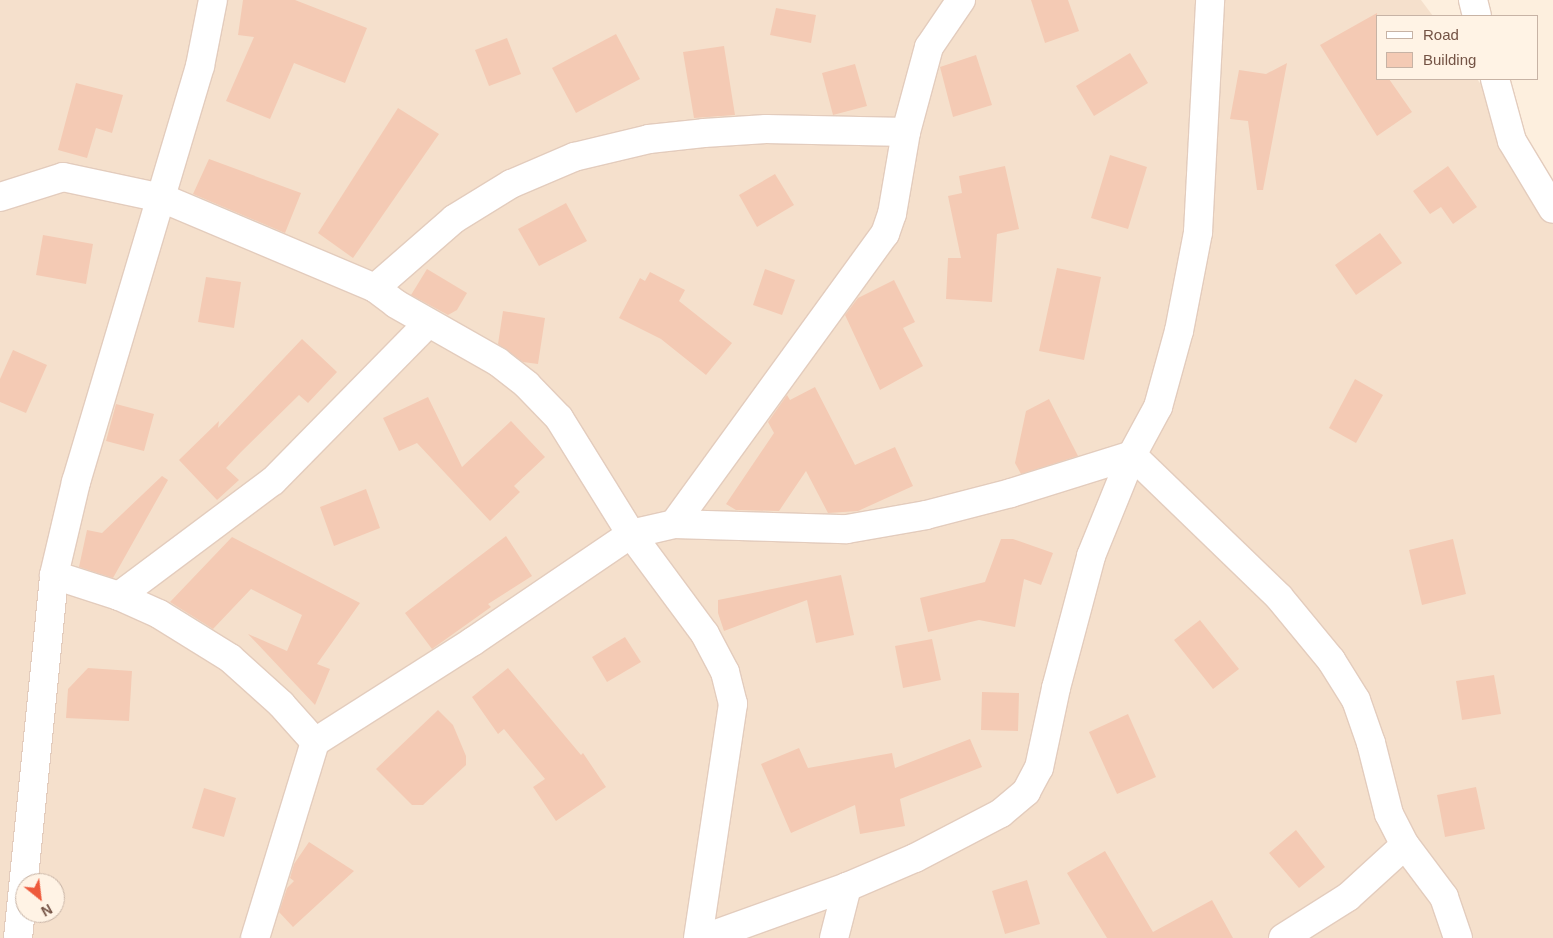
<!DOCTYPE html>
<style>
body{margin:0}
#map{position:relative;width:1553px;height:938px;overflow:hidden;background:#fdefde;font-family:Helvetica,sans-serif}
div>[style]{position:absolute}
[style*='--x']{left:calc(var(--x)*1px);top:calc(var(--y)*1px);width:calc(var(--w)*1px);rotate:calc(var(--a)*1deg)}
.residential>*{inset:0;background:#f5e0cc}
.building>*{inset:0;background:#f4cab4}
.roads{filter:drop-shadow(1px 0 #e3ccbd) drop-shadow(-1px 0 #e3ccbd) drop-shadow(0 1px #e3ccbd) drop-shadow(0 -1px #e3ccbd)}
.minor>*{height:28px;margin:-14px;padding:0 14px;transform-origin:14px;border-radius:14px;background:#fff}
span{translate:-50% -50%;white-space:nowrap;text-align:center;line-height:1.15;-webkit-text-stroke:4.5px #fff3e5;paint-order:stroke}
.legend{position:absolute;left:1376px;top:15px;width:162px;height:65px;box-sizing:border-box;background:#fff3e5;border:1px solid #c7b3a5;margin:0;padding:6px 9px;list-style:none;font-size:15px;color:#745345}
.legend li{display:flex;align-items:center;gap:10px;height:25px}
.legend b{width:25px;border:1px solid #c7b3a5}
.north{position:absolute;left:15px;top:873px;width:50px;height:50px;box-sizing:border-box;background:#fff3e5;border:1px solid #c7b3a5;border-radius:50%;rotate:151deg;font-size:14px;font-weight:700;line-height:20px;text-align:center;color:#745345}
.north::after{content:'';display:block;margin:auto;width:18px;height:22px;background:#ee5a3c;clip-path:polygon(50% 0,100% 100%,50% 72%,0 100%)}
</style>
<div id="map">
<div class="residential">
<i style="clip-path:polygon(evenodd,0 0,1421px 0,1433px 16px,1377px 16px,1377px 79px,1477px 79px,1553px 185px,1553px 938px,0 938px,0 0,25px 883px,55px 883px,55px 913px,25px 913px,25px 883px)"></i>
</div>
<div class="building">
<i style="clip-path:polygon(243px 0,295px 0,367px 28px,345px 83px,294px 63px,270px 119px,226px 101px,254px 37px,238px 35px)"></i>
<i style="clip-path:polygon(1031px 0,1068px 0,1079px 31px,1045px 43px)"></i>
<i style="clip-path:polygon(776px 8px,816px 15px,811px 43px,770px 35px)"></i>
<i style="clip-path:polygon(1377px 13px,1377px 79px,1389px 79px,1412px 112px,1377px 136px,1320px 45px)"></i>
<i style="clip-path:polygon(616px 34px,640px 79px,576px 113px,552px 68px)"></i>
<i style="clip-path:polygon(507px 38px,521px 74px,489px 86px,475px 50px)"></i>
<i style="clip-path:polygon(724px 46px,735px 115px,694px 118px,683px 52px)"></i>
<i style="clip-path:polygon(1130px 53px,1148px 83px,1094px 116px,1076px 86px)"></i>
<i style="clip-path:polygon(976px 55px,992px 105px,953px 117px,940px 67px)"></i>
<i style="clip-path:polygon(1287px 63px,1263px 190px,1257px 190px,1248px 121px,1230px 119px,1239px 70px,1266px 74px)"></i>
<i style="clip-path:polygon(855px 64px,867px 106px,833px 115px,822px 73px)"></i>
<i style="clip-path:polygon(76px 83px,123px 95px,112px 133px,96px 128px,87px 158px,58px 150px)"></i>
<i style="clip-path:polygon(398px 108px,439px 134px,353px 258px,318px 233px)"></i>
<i style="clip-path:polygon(1110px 155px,1147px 167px,1128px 229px,1091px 218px)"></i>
<i style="clip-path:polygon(209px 159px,301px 193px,285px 233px,193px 194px)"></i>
<i style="clip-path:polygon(1005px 166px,1019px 229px,997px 234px,992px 302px,946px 299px,948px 258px,961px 258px,948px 196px,962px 193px,959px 176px)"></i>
<i style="clip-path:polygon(1448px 166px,1477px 207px,1453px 224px,1441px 207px,1430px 214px,1413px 191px)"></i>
<i style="clip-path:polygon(775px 174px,794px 205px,757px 227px,739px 195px)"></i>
<i style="clip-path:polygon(566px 203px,587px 241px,539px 266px,518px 229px)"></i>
<i style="clip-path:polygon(1380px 233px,1402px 263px,1356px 295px,1335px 265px)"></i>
<i style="clip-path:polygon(43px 235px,93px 244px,86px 284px,36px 275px)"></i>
<i style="clip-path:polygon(1057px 268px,1101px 277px,1084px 360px,1039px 351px)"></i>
<i style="clip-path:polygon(427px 269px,467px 293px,457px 310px,448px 315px,411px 295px)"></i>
<i style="clip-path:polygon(765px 269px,795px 280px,782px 315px,753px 305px)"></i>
<i style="clip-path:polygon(650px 272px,685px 290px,679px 301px,732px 343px,706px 375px,661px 339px,619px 318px,640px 278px,645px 281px)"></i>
<i style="clip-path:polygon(206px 277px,241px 282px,234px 328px,198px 322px)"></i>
<i style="clip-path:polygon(894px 280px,915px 322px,903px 328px,923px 366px,880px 390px,845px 315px,858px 298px)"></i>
<i style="clip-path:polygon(503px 311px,545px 318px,538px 364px,523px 362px,498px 344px)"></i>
<i style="clip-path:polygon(302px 339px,337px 372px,308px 403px,299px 395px,241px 452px,226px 468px,239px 480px,217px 500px,179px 460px,219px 421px,218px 428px)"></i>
<i style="clip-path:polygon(13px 350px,47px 365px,26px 413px,0 402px,0 379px)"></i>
<i style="clip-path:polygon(1355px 379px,1383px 395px,1356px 443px,1329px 428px)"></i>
<i style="clip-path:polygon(815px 387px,855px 465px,895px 447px,913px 486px,858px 511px,828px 513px,806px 471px,779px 511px,736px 510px,726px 504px,774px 433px,768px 422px,787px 395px,790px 400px)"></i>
<i style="clip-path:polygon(428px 397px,462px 467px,511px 421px,545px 457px,514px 486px,520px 492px,490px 521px,417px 443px,399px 451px,383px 418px)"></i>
<i style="clip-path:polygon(1049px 399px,1078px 456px,1021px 474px,1015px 463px,1026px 411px)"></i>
<i style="clip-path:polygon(116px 404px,154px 414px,144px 451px,106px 441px)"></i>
<i style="clip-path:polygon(162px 476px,168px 480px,113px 578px,79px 567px,87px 530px,102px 533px)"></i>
<i style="clip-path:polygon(366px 489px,380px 528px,334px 546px,320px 507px)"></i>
<i style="clip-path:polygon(506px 536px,532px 576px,488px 604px,491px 607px,432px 649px,405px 613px)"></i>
<i style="clip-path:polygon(232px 537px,360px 603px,317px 664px,330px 669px,315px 705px,248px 634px,287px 651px,302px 615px,251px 589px,213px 629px,170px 602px)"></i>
<i style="clip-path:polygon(1001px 539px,1013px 539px,1053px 553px,1041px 585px,1024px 579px,1015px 627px,979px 620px,928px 632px,920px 598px,985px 582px)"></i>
<i style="clip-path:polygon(1453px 539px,1466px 594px,1422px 605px,1409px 550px)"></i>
<i style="clip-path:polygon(841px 575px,854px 635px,816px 643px,807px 600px,724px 631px,718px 613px,718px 600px)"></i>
<i style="clip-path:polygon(1200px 620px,1239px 669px,1213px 689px,1174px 640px)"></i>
<i style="clip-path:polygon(625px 637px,641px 662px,607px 682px,592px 657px)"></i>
<i style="clip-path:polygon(932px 639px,941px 680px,903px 688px,895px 646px)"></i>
<i style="clip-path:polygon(88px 668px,132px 671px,129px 721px,66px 718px,68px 689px)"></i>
<i style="clip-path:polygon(508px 668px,581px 755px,583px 753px,606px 787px,556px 821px,533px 787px,545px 779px,504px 729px,498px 734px,472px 697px)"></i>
<i style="clip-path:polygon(1494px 675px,1501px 714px,1462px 720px,1456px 681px)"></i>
<i style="clip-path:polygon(982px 692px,1019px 693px,1018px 731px,981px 730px)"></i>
<i style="clip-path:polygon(438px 710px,453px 725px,466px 756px,466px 765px,423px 805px,412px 805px,376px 769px)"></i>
<i style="clip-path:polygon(1128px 714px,1156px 777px,1117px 794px,1089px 732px)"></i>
<i style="clip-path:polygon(970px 739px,982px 767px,900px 799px,905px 826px,860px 834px,855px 805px,791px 833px,761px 764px,799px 748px,808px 768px,892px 753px,895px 768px)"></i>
<i style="clip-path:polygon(1476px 787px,1485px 829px,1445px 837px,1437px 795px)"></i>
<i style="clip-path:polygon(204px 788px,236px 798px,224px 837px,192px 828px)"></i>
<i style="clip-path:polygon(1296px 830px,1325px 867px,1299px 888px,1269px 853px)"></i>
<i style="clip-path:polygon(309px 842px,354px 871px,293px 927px,279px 912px,287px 888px,294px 881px,290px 878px,294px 864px)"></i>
<i style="clip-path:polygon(1105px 851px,1153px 932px,1212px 900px,1233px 938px,1107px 938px,1067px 873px)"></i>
<i style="clip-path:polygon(1027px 880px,1040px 924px,1005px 934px,992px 891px)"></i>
</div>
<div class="roads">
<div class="minor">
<i style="--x:1473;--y:0;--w:16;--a:76"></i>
<i style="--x:1495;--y:79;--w:64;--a:74.7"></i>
<i style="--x:1512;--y:141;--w:79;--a:58.9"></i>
<i style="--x:0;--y:197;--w:66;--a:-17.6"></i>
<i style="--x:63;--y:177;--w:101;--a:12"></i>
<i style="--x:162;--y:198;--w:231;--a:22.9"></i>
<i style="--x:375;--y:288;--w:26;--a:37"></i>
<i style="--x:396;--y:304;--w:117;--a:29.6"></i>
<i style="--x:498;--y:362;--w:37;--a:38"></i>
<i style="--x:527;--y:385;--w:46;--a:45.9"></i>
<i style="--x:559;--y:418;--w:137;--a:58.2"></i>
<i style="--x:631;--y:534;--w:192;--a:145.8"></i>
<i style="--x:472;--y:642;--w:186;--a:147.5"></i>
<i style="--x:315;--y:742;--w:205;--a:107"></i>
<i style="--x:375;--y:288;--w:105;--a:-41.1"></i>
<i style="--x:454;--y:219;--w:67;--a:-31.6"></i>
<i style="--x:511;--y:184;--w:69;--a:-23.2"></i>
<i style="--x:574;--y:157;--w:77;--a:-13.5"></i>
<i style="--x:649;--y:139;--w:55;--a:-6.2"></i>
<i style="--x:704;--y:133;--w:62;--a:-3.7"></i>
<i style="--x:766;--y:129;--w:140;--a:1.2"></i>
<i style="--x:674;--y:524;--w:173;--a:1.7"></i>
<i style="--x:847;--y:529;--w:80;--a:-10"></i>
<i style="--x:926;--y:515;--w:88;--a:-14.5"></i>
<i style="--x:1011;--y:493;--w:127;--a:-17.4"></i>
<i style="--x:1132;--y:455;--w:204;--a:44"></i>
<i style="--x:1279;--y:597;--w:82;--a:50.5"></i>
<i style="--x:1331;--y:660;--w:47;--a:58"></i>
<i style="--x:1356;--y:700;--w:46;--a:70.8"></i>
<i style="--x:1371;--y:743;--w:73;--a:75.8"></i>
<i style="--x:1389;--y:814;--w:35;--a:63"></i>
<i style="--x:54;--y:575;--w:68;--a:17.9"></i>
<i style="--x:119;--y:596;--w:44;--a:24.2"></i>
<i style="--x:159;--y:614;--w:84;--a:31.8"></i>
<i style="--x:230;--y:658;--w:69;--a:42"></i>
<i style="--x:281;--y:704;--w:51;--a:48.2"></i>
<i style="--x:119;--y:596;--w:192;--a:-36.8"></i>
<i style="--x:273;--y:481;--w:221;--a:-45.5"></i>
<i style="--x:18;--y:938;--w:365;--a:-84.3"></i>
<i style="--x:54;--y:575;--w:96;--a:-76.7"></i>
<i style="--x:76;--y:482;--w:434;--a:-73.4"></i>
<i style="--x:200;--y:66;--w:67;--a:-78.9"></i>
<i style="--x:698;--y:938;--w:237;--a:-81.5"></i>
<i style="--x:733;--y:704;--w:33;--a:-104"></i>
<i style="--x:725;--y:672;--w:43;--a:-117.8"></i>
<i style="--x:705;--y:634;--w:124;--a:-126.5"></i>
<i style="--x:631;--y:534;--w:44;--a:-13.1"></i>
<i style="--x:674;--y:524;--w:359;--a:-54"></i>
<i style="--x:885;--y:234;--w:21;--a:-71"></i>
<i style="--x:892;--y:214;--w:83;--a:-80.3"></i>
<i style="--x:906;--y:132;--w:88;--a:-74.9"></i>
<i style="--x:929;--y:47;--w:57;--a:-55.8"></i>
<i style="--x:705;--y:938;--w:151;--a:-19.8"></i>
<i style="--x:847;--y:887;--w:74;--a:-23.1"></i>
<i style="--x:915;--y:858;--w:97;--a:-27.6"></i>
<i style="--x:1001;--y:813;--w:33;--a:-40"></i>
<i style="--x:1026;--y:792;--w:27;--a:-62"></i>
<i style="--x:1039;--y:768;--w:82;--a:-78"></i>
<i style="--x:1056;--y:688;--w:137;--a:-75.1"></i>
<i style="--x:1091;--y:556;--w:109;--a:-67.9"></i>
<i style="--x:1132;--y:455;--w:55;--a:-61.6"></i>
<i style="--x:1158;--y:407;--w:79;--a:-74.6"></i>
<i style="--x:1179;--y:331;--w:101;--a:-79.1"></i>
<i style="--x:1198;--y:232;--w:232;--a:-87"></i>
<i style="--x:834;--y:938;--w:53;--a:-75.7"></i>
<i style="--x:1283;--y:938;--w:77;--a:-32.2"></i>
<i style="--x:1348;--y:897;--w:77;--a:-42.4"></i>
<i style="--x:1405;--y:845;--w:65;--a:53.1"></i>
<i style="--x:1444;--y:897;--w:43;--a:71.1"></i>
</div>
</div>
<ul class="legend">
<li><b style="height:6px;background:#fff"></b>Road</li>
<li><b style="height:14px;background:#f4cab4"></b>Building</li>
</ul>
<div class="north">N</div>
</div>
